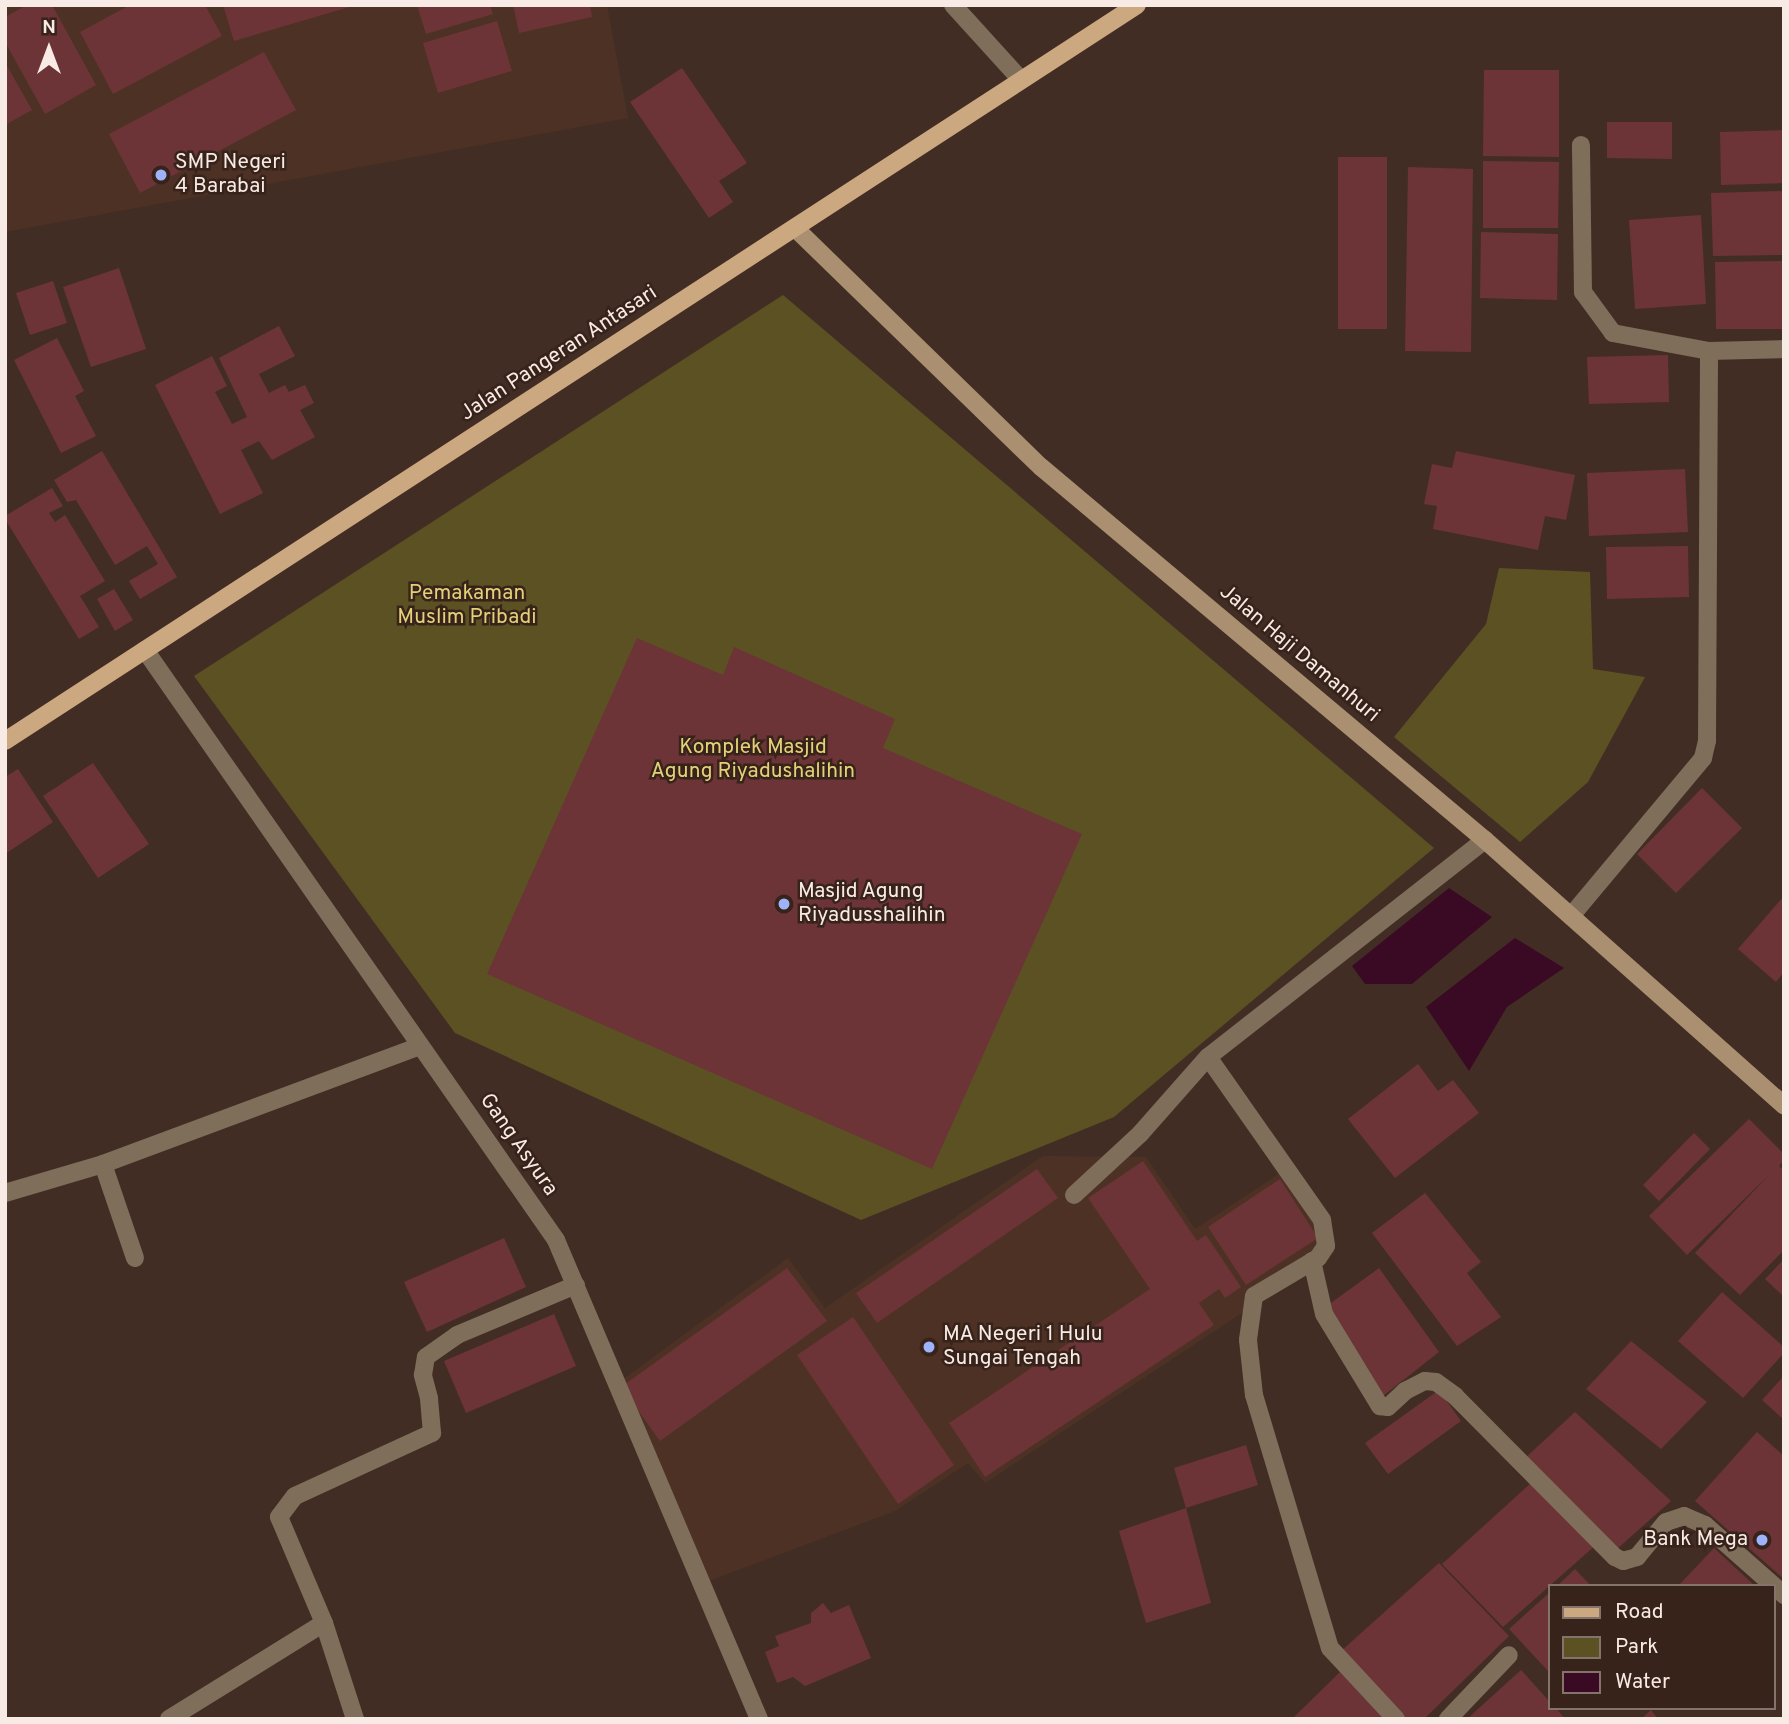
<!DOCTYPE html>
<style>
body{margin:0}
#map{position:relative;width:1789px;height:1724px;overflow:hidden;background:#422d24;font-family:Overpass,sans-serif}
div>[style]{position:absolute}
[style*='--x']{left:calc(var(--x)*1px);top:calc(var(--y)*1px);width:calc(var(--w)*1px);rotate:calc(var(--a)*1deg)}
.built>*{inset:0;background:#4d3125}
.green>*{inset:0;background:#5b5123}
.water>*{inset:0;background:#3a0a24}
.building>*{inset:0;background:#6c3437}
.street>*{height:18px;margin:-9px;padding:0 9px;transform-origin:9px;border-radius:9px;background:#7f6e5a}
.secondary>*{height:18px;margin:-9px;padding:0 9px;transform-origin:9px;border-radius:9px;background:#aa8f70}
.primary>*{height:18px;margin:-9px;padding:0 9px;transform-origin:9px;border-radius:9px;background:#cba880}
.dots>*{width:19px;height:19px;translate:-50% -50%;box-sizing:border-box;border:4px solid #37231a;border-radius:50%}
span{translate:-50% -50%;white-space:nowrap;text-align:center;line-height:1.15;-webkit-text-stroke:5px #37231a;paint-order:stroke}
.poi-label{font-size:21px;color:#f8eae4}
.left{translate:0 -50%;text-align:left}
.right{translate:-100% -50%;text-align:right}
.street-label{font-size:21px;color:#f8eae4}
.park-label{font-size:21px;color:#e3d079}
.frame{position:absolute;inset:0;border:7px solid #f8eae4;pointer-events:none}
.legend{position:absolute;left:1548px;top:1584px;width:228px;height:126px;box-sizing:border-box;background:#37231a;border:2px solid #84736b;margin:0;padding:9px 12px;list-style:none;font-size:21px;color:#f8eae4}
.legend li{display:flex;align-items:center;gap:14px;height:35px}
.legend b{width:35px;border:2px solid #84736b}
.north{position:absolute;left:14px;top:14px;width:70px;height:70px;-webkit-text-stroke:5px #37231a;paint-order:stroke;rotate:0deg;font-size:19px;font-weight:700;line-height:28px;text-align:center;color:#f8eae4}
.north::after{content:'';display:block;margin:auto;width:24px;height:32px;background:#f8eae4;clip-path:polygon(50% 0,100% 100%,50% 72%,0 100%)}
</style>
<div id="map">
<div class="built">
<i style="clip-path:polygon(5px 5px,607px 5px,628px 118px,5px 232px)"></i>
<i style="clip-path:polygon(1043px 1156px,1146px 1157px,1195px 1229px,1282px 1172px,1334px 1252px,985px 1483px,968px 1463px,895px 1511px,709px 1581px,614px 1386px,788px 1258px,825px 1308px)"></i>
</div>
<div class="green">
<i style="clip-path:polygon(783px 295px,1434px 848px,1114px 1117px,861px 1220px,455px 1033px,194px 676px)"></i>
<i style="clip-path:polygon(1499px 568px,1590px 572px,1593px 669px,1645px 677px,1588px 782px,1520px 842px,1394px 737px,1486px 624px)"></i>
</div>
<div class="water">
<i style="clip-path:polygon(1449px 888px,1492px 917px,1412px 984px,1365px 984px,1352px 966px)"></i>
<i style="clip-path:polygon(1515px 938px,1564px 968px,1507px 1007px,1469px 1071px,1426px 1007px)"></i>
</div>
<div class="building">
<i style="clip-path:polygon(27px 5px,52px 5px,96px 85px,45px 114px,5px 42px,5px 17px)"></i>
<i style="clip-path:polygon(130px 5px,205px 5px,222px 36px,113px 94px,80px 32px)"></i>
<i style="clip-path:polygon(223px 5px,353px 5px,353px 6px,234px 41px)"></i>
<i style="clip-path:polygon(417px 5px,490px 5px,493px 14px,426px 34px)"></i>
<i style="clip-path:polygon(513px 5px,590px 5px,592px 17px,519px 33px)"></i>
<i style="clip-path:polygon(497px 21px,512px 71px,438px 93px,423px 43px)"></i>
<i style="clip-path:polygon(264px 52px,296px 110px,140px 193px,109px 134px)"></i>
<i style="clip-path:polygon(5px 62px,32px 110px,5px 125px)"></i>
<i style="clip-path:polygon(682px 68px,747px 163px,719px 181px,733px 202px,709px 218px,630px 102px)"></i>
<i style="clip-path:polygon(1484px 70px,1559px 70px,1559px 157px,1483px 156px)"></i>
<i style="clip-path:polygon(1607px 122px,1672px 122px,1672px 159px,1607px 158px)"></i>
<i style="clip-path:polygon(1784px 130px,1784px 183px,1721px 185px,1720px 132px)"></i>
<i style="clip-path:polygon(1338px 157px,1387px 157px,1387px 329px,1338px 329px)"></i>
<i style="clip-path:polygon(1483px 161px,1559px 162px,1558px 228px,1483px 228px)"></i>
<i style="clip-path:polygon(1408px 167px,1473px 169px,1471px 352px,1405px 351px)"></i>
<i style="clip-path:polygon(1784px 191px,1784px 255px,1713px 256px,1711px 193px)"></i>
<i style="clip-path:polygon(1701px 215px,1706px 304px,1635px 309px,1629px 220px)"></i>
<i style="clip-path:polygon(1481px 232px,1558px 234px,1557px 300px,1480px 298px)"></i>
<i style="clip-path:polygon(1784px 261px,1784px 329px,1716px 329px,1715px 262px)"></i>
<i style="clip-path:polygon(119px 268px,146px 349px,91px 367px,63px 287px)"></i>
<i style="clip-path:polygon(53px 281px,67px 323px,30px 335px,16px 293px)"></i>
<i style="clip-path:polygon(279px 326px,295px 356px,259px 374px,269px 393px,285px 385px,289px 392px,305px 385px,314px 403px,300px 410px,315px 437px,272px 460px,259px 441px,241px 450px,263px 493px,220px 514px,155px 385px,212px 356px,227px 386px,215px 392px,232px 424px,247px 417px,219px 358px)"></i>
<i style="clip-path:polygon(57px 338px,84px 391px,75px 396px,96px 436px,61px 453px,14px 360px)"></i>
<i style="clip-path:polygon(1668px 355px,1669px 402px,1589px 404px,1587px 357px)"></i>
<i style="clip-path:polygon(102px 451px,177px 577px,140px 599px,129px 581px,158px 564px,147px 546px,115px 565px,76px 500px,67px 502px,54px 480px)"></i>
<i style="clip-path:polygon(1456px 451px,1575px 475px,1566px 520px,1545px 516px,1538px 550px,1433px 529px,1437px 506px,1424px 504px,1432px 464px,1452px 468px)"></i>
<i style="clip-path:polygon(1685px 469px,1688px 532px,1589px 536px,1587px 473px)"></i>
<i style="clip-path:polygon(52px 488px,63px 506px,49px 513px,55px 522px,65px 515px,105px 581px,80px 596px,99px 627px,79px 639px,5px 519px,5px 516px)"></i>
<i style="clip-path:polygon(1688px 546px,1689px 597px,1607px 599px,1606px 547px)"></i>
<i style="clip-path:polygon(114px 589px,133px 620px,115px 631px,97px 599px)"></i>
<i style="clip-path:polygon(637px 638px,723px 675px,734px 647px,895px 719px,883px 748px,1082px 834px,932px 1169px,487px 974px)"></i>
<i style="clip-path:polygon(93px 763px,149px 844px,98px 878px,43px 796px)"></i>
<i style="clip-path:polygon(18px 769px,53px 822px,5px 854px,5px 777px)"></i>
<i style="clip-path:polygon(1702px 788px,1742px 828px,1676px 893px,1637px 854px)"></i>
<i style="clip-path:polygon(1784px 896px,1784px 972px,1776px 982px,1738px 949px)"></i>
<i style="clip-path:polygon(1418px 1064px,1438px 1091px,1453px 1080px,1479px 1113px,1395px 1178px,1348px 1119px)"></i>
<i style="clip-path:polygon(1749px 1119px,1784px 1154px,1784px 1160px,1779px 1166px,1784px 1171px,1784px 1250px,1740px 1295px,1695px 1253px,1770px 1174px,1687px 1255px,1649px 1216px)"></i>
<i style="clip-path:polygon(1694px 1133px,1710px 1149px,1659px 1201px,1643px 1185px)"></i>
<i style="clip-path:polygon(1143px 1161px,1197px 1241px,1206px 1235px,1241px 1287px,1225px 1298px,1219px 1289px,1199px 1303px,1214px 1325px,985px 1477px,949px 1423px,1150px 1289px,1088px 1198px)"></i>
<i style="clip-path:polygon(1037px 1169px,1058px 1198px,877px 1323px,856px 1293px)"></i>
<i style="clip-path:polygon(1280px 1179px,1318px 1238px,1246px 1285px,1208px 1227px)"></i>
<i style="clip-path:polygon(1425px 1193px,1481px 1262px,1467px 1273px,1501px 1317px,1457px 1346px,1372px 1233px)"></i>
<i style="clip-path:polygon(504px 1238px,526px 1287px,427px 1332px,404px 1282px)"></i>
<i style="clip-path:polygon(1784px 1259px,1784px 1297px,1765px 1279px)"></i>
<i style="clip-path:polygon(787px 1268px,827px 1321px,660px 1441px,621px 1387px)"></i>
<i style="clip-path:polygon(1379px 1268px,1439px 1352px,1383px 1396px,1324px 1308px)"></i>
<i style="clip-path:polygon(1722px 1292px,1784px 1347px,1784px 1353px,1743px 1398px,1678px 1341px)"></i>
<i style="clip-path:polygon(554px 1314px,576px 1366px,466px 1413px,444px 1361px)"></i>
<i style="clip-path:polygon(853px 1317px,954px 1465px,898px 1504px,797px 1355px)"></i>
<i style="clip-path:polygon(1631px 1341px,1707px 1402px,1661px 1449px,1586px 1389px)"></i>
<i style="clip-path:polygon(1784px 1376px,1784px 1420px,1762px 1400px)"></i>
<i style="clip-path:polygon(1439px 1390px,1461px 1421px,1388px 1474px,1365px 1443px)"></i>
<i style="clip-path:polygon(1575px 1412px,1671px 1501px,1617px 1549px,1524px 1459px)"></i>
<i style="clip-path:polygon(1757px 1432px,1784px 1456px,1784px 1579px,1695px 1501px)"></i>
<i style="clip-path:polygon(1246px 1445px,1258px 1485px,1186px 1508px,1174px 1468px)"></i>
<i style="clip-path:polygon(1533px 1481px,1597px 1544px,1503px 1627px,1442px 1564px)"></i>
<i style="clip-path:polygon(1186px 1508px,1211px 1603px,1146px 1623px,1119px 1531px)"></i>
<i style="clip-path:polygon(1714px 1548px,1755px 1586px,1678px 1586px)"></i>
<i style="clip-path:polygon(1439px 1563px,1509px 1636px,1424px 1719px,1402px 1719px,1340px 1652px)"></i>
<i style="clip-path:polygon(1575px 1569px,1591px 1586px,1557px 1586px)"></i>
<i style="clip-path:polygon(1549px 1593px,1549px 1672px,1509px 1629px)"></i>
<i style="clip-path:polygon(823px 1603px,831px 1613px,849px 1605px,871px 1658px,805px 1686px,793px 1677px,777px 1683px,765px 1652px,779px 1646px,775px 1636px,811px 1623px,811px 1613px)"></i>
<i style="clip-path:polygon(1521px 1670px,1549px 1701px,1549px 1708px,1556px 1708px,1565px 1719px,1467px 1719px)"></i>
<i style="clip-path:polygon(1340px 1672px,1387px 1719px,1292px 1719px)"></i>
<i style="clip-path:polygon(1651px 1710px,1658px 1719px,1641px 1719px)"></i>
</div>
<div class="street">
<i style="--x:953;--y:5;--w:101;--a:47.8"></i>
<i style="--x:1709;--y:351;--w:75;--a:-1.5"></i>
<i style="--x:145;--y:650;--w:719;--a:55.14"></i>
<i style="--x:556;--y:1240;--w:520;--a:67.03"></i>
<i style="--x:1571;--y:916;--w:206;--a:-50.1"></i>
<i style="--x:1703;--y:758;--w:17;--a:-77"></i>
<i style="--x:1707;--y:741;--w:390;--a:-89.7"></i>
<i style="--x:1709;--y:351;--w:98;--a:-169.4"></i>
<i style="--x:1613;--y:333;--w:51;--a:-126.2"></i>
<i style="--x:1583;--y:292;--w:147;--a:-90.8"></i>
<i style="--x:1208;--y:1057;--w:199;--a:55"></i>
<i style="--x:1322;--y:1220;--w:26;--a:81"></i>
<i style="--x:1326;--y:1246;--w:14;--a:124"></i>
<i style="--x:1318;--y:1258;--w:74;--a:149.3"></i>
<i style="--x:1254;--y:1296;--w:44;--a:97.8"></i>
<i style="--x:1248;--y:1340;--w:55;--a:83.8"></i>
<i style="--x:1254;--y:1395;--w:264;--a:73.3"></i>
<i style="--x:1330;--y:1648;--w:97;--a:47.1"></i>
<i style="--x:5;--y:1193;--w:102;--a:-16.5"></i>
<i style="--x:1074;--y:1195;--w:90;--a:-42.7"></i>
<i style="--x:1140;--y:1134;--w:103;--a:-48.6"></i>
<i style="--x:1208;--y:1057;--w:352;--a:-38.1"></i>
<i style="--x:135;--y:1258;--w:99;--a:-108.8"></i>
<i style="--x:103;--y:1164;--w:338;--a:-20.4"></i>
<i style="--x:1312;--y:1261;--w:54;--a:77.2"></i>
<i style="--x:1324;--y:1314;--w:108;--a:58.7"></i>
<i style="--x:1380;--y:1406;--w:8;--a:7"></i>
<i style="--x:1388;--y:1407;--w:23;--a:-43"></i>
<i style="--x:1405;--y:1391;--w:22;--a:-27"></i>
<i style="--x:1425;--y:1381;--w:11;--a:5"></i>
<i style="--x:1436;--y:1382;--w:24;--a:36"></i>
<i style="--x:1455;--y:1396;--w:227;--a:45.2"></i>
<i style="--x:1615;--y:1557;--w:9;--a:27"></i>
<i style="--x:1623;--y:1561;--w:15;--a:-16"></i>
<i style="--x:1637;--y:1557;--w:45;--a:-50.4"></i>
<i style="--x:1666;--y:1522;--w:19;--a:-18"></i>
<i style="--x:1684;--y:1516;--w:23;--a:23"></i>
<i style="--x:1705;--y:1525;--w:106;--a:41.5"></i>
<i style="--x:324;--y:1623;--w:115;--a:-113"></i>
<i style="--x:279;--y:1517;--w:26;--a:-53"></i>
<i style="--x:295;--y:1496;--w:151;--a:-24.7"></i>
<i style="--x:432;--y:1433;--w:35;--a:-95"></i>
<i style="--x:429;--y:1398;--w:24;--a:-105"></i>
<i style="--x:423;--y:1375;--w:18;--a:-81"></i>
<i style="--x:426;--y:1357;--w:38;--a:-35"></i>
<i style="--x:457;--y:1335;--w:129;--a:-22.8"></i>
<i style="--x:169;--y:1719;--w:182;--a:-31.8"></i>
<i style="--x:324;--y:1623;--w:101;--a:72.1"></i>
<i style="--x:1448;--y:1719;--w:88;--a:-46.4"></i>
</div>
<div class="secondary">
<i style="--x:795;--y:228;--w:343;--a:44.2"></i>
<i style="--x:1041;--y:467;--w:580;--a:40.03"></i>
<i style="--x:1485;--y:840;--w:400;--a:41.6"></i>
</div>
<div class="primary">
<i style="--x:5;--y:741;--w:1350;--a:-33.03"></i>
</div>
<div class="dots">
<i style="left:161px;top:175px;background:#9fb3fd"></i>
<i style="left:784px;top:904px;background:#9fb3fd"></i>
<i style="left:929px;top:1347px;background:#9fb3fd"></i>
<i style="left:1762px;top:1540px;background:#9fb3fd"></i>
</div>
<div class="poi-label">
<span class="left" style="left:175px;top:175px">SMP Negeri<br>4 Barabai</span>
<span class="left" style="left:798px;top:904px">Masjid Agung<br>Riyadusshalihin</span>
<span class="left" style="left:943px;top:1347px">MA Negeri 1 Hulu<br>Sungai Tengah</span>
<span class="right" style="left:1748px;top:1540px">Bank Mega</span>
</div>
<div class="street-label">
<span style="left:559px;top:354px;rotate:-33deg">Jalan Pangeran Antasari</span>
<span style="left:1299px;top:654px;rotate:40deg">Jalan Haji Damanhuri</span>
<span style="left:518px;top:1145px;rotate:55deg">Gang Asyura</span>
</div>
<div class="park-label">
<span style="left:467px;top:606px">Pemakaman<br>Muslim Pribadi</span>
<span style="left:753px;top:760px">Komplek Masjid<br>Agung Riyadushalihin</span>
</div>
<div class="frame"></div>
<ul class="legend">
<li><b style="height:9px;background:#cba880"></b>Road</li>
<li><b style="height:19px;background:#5b5123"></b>Park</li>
<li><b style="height:19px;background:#3a0a24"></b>Water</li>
</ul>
<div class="north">N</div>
</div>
